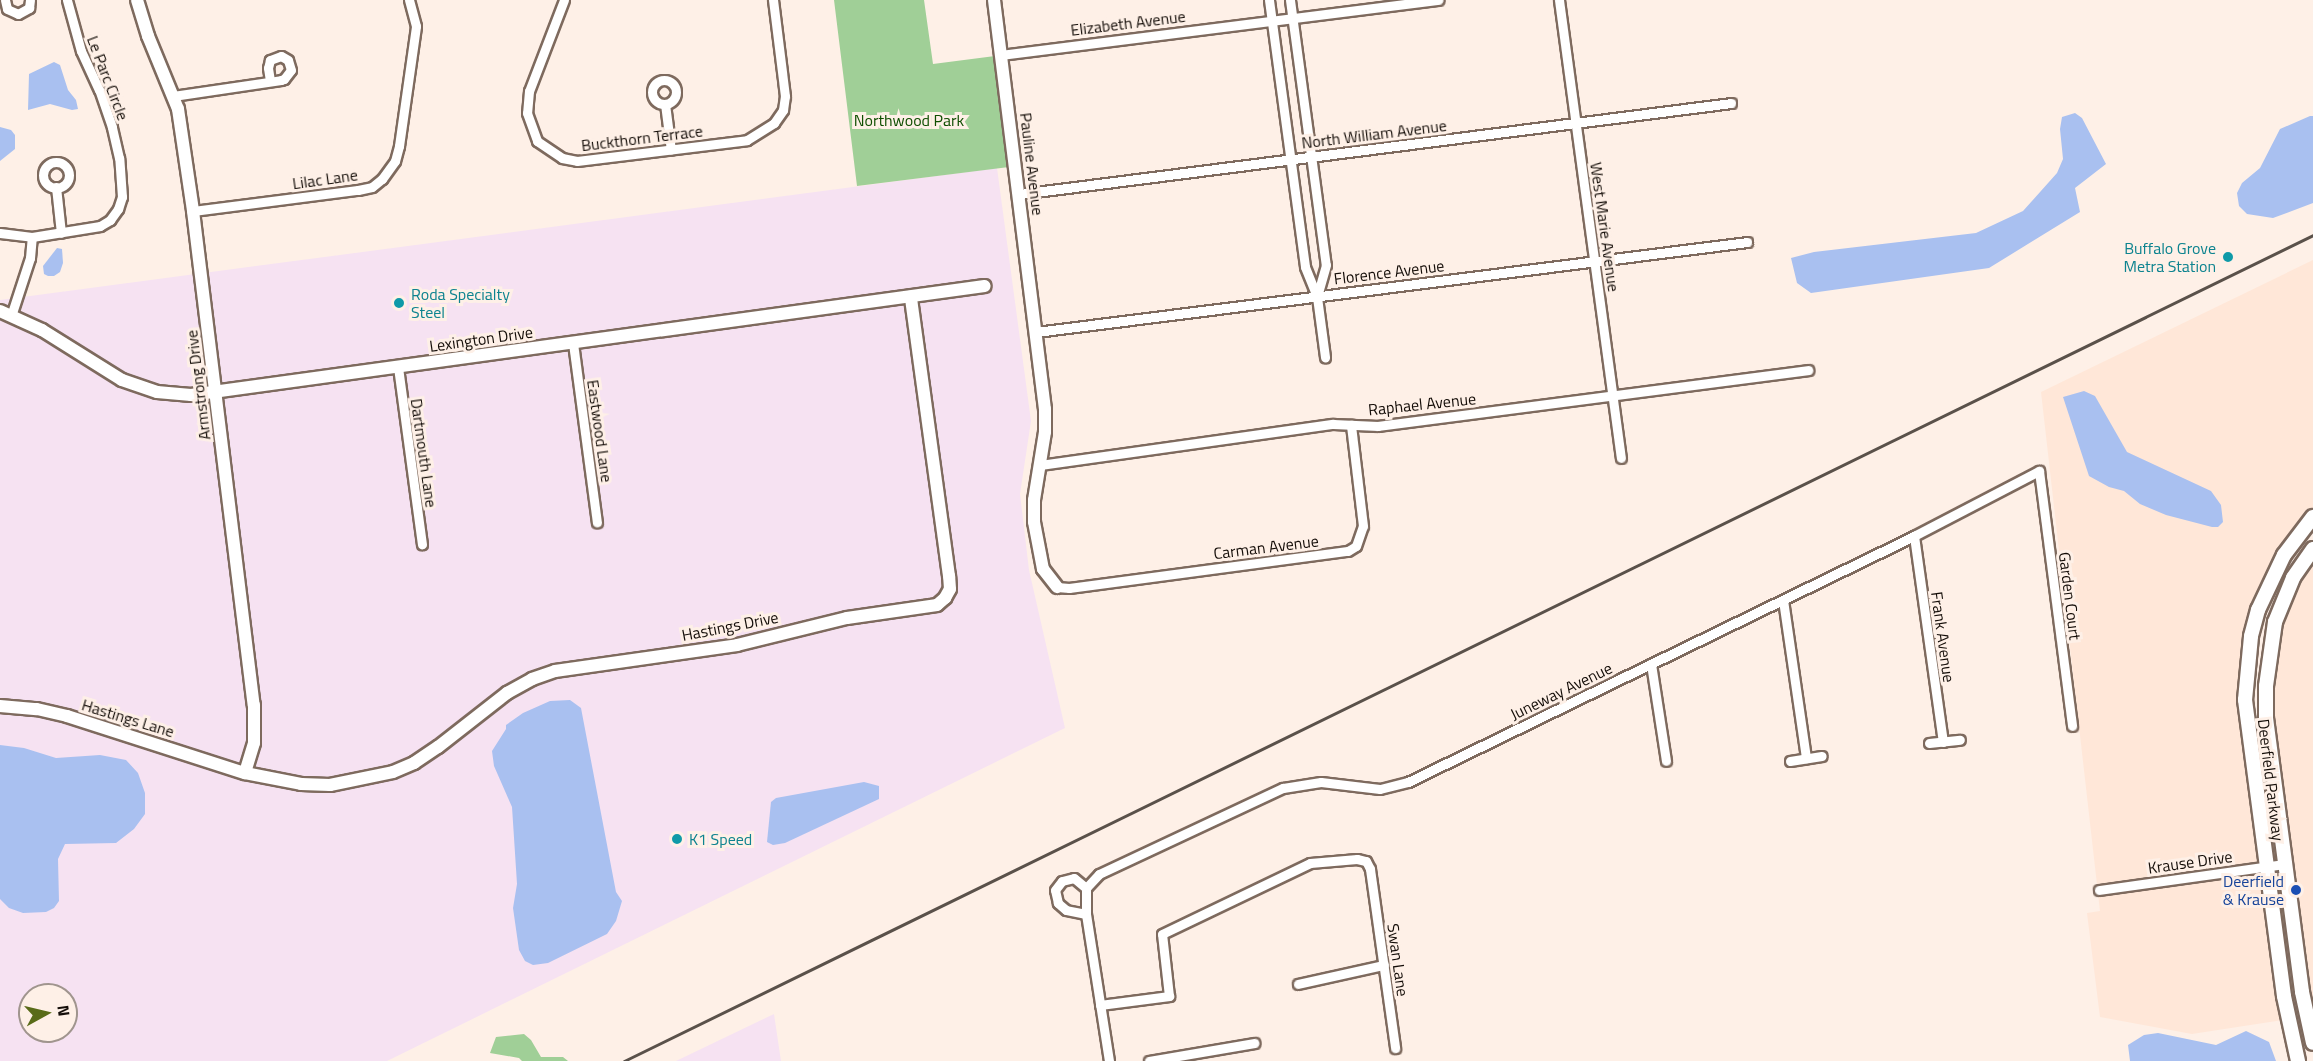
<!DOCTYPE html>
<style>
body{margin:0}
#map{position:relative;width:2313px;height:1061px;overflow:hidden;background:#fef0e7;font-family:"Titillium Web",sans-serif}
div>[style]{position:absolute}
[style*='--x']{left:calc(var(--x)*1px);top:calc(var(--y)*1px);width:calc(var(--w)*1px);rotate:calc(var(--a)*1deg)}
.built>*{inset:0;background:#ffe7d8}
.industrial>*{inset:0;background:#f6e2f2}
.green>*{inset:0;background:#a0cf97}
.water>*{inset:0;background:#a9c0f0}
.roads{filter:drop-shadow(2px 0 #7e6a5e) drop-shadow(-2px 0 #7e6a5e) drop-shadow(0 2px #7e6a5e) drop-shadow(0 -2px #7e6a5e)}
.minor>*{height:9px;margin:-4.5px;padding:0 4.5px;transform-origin:4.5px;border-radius:4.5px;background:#fff}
.minor>.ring{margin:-4.5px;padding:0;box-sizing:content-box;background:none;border:9px solid #fff;border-radius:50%}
.tertiary>*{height:12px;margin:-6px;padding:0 6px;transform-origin:6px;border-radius:6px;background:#fff}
.secondary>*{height:14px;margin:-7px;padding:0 7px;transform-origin:7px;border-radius:7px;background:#fff}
.rail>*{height:3px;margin:-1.5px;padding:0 1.5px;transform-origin:1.5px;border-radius:1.5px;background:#5a514a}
.dots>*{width:16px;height:16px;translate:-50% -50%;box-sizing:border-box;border:3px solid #fef0e7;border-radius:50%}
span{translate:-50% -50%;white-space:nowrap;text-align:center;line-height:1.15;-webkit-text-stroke:6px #fef0e7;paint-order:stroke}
.street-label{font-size:16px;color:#140d08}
.park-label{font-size:16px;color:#0f4e00}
.culture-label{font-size:16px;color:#0d838f}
.right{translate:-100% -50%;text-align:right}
.left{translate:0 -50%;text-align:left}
.transit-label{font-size:16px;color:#164399}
.north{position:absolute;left:18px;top:983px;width:60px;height:60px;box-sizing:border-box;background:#fef0e7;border:2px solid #a0958e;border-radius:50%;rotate:82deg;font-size:16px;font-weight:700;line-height:24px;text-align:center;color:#140d08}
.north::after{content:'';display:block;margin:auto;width:21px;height:27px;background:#596b18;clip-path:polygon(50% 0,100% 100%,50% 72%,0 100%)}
</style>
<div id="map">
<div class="built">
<i style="clip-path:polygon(2313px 260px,2313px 510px,2293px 532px,2248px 617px,2240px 699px,2249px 792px,2283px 1020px,2192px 1034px,2100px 1017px,2087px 913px,2100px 911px,2041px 392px)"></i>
<i style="clip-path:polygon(2313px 563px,2313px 1014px,2297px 920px,2271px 697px,2278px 637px,2292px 597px)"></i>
</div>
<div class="industrial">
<i style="clip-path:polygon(evenodd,997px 168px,1031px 421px,1020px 494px,1029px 570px,1065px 728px,387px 1061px,0 1061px,0 300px,997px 168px,30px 995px,66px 995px,66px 1031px,30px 1031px,30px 995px)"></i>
<i style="clip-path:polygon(774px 1014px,781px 1061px,676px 1061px)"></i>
</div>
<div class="green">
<i style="clip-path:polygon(834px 0,924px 0,933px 64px,995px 56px,1009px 167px,857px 186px)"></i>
<i style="clip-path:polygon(524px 1034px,531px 1040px,541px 1057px,563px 1057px,568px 1061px,522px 1061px,519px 1058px,490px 1053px,496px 1037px)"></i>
</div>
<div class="water">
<i style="clip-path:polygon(54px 62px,60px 65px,68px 90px,76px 100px,78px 109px,72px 110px,50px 104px,28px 110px,29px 74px)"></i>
<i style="clip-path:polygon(2075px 113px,2082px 118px,2106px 164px,2075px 188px,2080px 212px,1989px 268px,1811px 293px,1797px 283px,1791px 258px,1814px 252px,1976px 233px,2023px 211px,2057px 173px,2063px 159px,2060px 129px,2062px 117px)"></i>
<i style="clip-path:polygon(2310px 116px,2313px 116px,2313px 203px,2273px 218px,2247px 214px,2239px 206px,2237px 193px,2242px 183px,2260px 168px,2280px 129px)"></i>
<i style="clip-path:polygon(0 127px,11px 130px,15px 135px,15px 149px,0 161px)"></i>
<i style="clip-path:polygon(57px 248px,62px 249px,63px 263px,60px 272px,54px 276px,48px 276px,44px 274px,43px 266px)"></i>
<i style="clip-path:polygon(2084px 391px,2095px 396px,2127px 452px,2211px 491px,2221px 505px,2223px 522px,2218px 527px,2212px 527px,2166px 515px,2140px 504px,2124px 491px,2109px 487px,2089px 476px,2063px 397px)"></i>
<i style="clip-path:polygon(570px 700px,581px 708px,616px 892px,622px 901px,616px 921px,607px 934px,548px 963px,533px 965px,525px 961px,519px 950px,513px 908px,517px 884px,512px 807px,494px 766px,492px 751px,506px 729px,506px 725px,523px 713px,550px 701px)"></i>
<i style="clip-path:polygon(0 745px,24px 748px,56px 758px,100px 755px,126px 760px,138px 773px,145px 793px,145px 814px,134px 829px,116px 843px,65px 844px,58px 859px,59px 901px,54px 908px,46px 912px,23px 913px,9px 908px,0 899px)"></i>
<i style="clip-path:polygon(864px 782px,879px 786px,879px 799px,785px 843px,773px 845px,767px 842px,771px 802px,776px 798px)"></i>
<i style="clip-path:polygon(2246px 1031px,2269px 1042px,2276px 1061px,2130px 1061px,2128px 1045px,2144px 1035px,2158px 1033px,2216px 1045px)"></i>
</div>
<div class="roads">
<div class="minor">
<i style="--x:5;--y:0;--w:9;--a:77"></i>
<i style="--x:7;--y:9;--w:12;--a:24"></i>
<i style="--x:18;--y:14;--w:13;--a:-29"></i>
<i style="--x:29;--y:8;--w:8;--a:-83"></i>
<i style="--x:564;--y:0;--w:97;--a:111"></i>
<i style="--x:529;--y:91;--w:22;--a:95"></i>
<i style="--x:527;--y:113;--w:30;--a:70"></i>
<i style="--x:537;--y:141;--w:30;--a:34"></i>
<i style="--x:562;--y:158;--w:15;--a:11"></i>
<i style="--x:577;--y:161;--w:171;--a:-7"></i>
<i style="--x:747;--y:140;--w:32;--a:-32"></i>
<i style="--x:774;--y:123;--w:16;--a:-55"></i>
<i style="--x:783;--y:110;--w:14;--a:-82"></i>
<i style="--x:785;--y:96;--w:97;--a:-97.1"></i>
<i style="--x:1269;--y:0;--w:269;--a:82.3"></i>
<i style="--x:1305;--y:267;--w:32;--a:68"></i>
<i style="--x:1317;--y:297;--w:61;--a:82.4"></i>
<i style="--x:1290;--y:0;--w:267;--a:82.3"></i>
<i style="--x:1326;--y:265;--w:33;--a:106"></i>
<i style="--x:1559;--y:0;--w:462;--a:82.3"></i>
<i style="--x:1001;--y:55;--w:441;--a:-7.2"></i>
<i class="ring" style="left:652px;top:80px;width:15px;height:15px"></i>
<i style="--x:173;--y:96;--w:109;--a:-8.4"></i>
<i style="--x:281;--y:80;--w:3;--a:-18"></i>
<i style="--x:284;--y:79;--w:11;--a:-52"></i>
<i style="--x:291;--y:70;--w:10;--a:-107"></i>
<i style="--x:288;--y:60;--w:8;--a:-150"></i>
<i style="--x:281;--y:56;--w:12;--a:160"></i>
<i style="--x:270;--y:60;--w:8;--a:104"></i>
<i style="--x:268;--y:68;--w:13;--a:81"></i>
<i style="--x:665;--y:104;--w:46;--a:82.6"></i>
<i class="ring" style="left:43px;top:162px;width:17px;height:17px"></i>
<i style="--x:56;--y:187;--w:46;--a:83.8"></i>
<i style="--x:1020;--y:194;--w:717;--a:-7.29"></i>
<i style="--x:193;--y:211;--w:166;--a:-7.3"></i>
<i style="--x:358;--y:190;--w:14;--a:-12"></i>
<i style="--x:372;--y:187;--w:13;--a:-39"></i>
<i style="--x:382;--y:179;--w:22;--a:-54"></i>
<i style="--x:395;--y:161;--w:16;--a:-75"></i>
<i style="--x:399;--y:146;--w:121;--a:-81.9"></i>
<i style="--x:416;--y:26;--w:27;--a:-105"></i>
<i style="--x:0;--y:233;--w:32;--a:7"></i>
<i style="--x:32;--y:237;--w:69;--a:-9.2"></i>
<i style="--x:100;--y:226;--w:12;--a:-31"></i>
<i style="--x:110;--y:220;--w:14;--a:-54"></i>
<i style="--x:118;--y:209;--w:13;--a:-72"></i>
<i style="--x:122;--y:197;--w:39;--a:-94"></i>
<i style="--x:119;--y:158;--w:32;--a:-103"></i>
<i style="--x:112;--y:127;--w:39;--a:-109"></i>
<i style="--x:99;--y:90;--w:43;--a:-114.8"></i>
<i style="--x:81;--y:51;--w:53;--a:-105.4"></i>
<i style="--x:11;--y:316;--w:61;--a:-71.9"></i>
<i style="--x:30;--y:258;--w:21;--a:-85"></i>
<i style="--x:1036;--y:332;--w:717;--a:-7.21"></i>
<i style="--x:573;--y:343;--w:181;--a:82.4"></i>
<i style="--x:398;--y:367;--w:179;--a:82.3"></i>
<i style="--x:1040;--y:465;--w:296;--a:-8"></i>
<i style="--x:1333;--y:424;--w:45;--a:2.5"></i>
<i style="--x:1378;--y:426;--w:434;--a:-7.4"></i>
<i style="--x:1914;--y:536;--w:208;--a:82"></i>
<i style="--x:1057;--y:587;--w:12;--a:5"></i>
<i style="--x:1069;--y:588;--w:281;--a:-7.6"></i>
<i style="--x:1348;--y:551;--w:9;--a:-32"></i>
<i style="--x:1356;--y:546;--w:21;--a:-71"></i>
<i style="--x:1363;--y:526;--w:102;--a:-96.8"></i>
<i style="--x:1783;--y:600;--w:160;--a:81.7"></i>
<i style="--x:1651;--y:664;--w:98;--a:81.2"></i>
<i style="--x:1929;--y:743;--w:31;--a:-6"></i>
<i style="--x:1790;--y:761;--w:32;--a:-9"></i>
<i style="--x:1086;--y:888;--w:19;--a:-47"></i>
<i style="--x:1099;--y:874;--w:203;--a:-25.1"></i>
<i style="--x:1283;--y:788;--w:38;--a:-9"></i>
<i style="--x:1321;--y:782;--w:59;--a:6.8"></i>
<i style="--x:1380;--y:789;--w:29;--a:-14"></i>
<i style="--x:1408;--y:782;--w:563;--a:-25.93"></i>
<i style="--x:1914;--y:536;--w:141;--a:-27.5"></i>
<i style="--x:2039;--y:471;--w:257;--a:82.6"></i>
<i style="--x:2099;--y:890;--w:188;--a:-8"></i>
<i style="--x:1086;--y:914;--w:20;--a:-169"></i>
<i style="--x:1066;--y:910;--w:11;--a:-139"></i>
<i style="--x:1058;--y:903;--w:13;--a:-103"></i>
<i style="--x:1055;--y:890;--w:11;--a:-52"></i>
<i style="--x:1062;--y:881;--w:12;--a:-14"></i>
<i style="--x:1074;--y:878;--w:16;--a:40"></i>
<i style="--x:1086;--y:888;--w:26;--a:90"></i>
<i style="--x:1086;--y:914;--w:149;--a:81.1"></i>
<i style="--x:1298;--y:984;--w:88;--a:-12.5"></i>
<i style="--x:1100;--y:1005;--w:70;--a:-7.4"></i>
<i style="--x:1169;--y:996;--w:62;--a:-96.4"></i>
<i style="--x:1162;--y:934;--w:164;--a:-25.6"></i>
<i style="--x:1310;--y:863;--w:47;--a:-4.9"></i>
<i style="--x:1357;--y:859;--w:9;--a:13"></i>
<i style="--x:1366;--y:861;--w:9;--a:63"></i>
<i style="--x:1370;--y:869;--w:181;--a:82"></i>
<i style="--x:1149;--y:1061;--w:107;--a:-9.7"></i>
</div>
<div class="tertiary">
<i style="--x:137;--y:0;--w:38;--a:73"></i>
<i style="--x:148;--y:36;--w:79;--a:67.7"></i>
<i style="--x:178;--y:109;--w:103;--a:81.6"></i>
<i style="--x:193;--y:211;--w:498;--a:83"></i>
<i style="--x:254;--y:705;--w:38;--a:90"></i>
<i style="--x:254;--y:743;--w:31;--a:107"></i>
<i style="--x:994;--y:0;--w:412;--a:82.9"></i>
<i style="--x:1045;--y:409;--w:23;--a:90"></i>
<i style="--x:1045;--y:432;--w:69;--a:99.2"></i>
<i style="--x:1034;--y:500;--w:22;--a:90"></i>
<i style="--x:1034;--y:522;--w:48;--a:79.2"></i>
<i style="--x:1043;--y:569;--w:23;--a:52"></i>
<i style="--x:0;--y:311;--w:46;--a:24.3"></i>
<i style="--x:42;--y:330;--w:94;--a:32"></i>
<i style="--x:122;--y:380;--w:37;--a:19"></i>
<i style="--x:157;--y:392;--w:34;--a:5"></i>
<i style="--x:191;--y:395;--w:801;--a:-7.82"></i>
<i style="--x:0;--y:706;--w:37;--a:5"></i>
<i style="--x:37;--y:709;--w:31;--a:13"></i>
<i style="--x:67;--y:716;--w:187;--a:17.8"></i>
<i style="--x:245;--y:773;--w:57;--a:11.1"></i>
<i style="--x:301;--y:784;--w:29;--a:2"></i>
<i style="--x:330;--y:785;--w:64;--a:-11.7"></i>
<i style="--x:393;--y:772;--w:23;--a:-23"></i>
<i style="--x:414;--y:763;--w:29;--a:-34"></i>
<i style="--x:438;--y:747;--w:88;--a:-38"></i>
<i style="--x:507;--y:693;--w:29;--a:-29"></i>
<i style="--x:532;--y:679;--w:24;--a:-19"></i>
<i style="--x:555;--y:671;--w:184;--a:-8.1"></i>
<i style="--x:737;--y:645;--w:113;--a:-13.8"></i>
<i style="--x:847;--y:618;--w:91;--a:-8.2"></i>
<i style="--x:937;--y:605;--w:11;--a:-41"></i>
<i style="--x:945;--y:598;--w:10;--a:-61"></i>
<i style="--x:950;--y:589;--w:13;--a:-94"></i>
<i style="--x:949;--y:576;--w:282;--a:-97.8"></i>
</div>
<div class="secondary">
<i style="--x:2313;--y:549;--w:35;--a:125"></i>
<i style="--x:2293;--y:578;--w:48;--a:112.2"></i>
<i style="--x:2275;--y:622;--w:65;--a:98"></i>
<i style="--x:2266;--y:686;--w:32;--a:90"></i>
<i style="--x:2266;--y:718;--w:276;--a:82.5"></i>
<i style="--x:2302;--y:992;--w:52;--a:77.8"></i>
<i style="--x:2298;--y:1061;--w:66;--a:-102.2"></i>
<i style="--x:2284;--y:996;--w:299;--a:-97.5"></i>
<i style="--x:2245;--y:700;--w:64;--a:-84.6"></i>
<i style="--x:2251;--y:636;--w:27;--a:-75"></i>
<i style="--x:2258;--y:610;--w:61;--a:-64.7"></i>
<i style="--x:2284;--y:555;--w:48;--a:-52.7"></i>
</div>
</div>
<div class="rail">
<i style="--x:624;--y:1061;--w:1880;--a:-26.06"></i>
</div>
<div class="dots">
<i style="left:2228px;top:257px;background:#0f9aa8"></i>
<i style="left:399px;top:303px;background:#0f9aa8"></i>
<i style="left:677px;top:839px;background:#0f9aa8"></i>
<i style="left:2296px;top:890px;background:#1a4fb4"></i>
</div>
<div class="street-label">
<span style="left:1128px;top:23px;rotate:-7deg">Elizabeth Avenue</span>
<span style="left:108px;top:78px;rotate:69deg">Le Parc Circle</span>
<span style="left:1374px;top:134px;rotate:-7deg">North William Avenue</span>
<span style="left:642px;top:138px;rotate:-7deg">Buckthorn Terrace</span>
<span style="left:1032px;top:164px;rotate:83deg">Pauline Avenue</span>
<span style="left:325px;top:179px;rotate:-8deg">Lilac Lane</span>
<span style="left:1605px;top:227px;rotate:82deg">West Marie Avenue</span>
<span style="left:1389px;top:272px;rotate:-7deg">Florence Avenue</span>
<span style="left:481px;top:339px;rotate:-8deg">Lexington Drive</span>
<span style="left:198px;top:385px;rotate:-97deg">Armstrong Drive</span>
<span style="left:1422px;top:404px;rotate:-6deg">Raphael Avenue</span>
<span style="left:600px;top:431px;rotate:82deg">Eastwood Lane</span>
<span style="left:424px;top:453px;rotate:82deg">Dartmouth Lane</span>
<span style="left:1266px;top:547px;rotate:-7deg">Carman Avenue</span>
<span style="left:2070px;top:596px;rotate:83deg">Garden Court</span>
<span style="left:730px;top:626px;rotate:-11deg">Hastings Drive</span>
<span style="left:1943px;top:637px;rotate:82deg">Frank Avenue</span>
<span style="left:1561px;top:691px;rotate:-26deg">Juneway Avenue</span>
<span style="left:128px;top:718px;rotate:17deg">Hastings Lane</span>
<span style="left:2271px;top:780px;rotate:83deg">Deerfield Parkway</span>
<span style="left:2190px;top:862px;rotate:-8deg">Krause Drive</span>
<span style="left:1398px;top:960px;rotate:82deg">Swan Lane</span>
</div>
<div class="park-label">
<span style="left:909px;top:120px">Northwood Park</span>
</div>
<div class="culture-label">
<span class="right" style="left:2216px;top:257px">Buffalo Grove<br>Metra Station</span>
<span class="left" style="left:411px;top:303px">Roda Specialty<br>Steel</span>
<span class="left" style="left:689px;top:839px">K1 Speed</span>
</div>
<div class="transit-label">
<span class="right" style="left:2284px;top:890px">Deerfield<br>&amp; Krause</span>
</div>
<div class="north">N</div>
</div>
